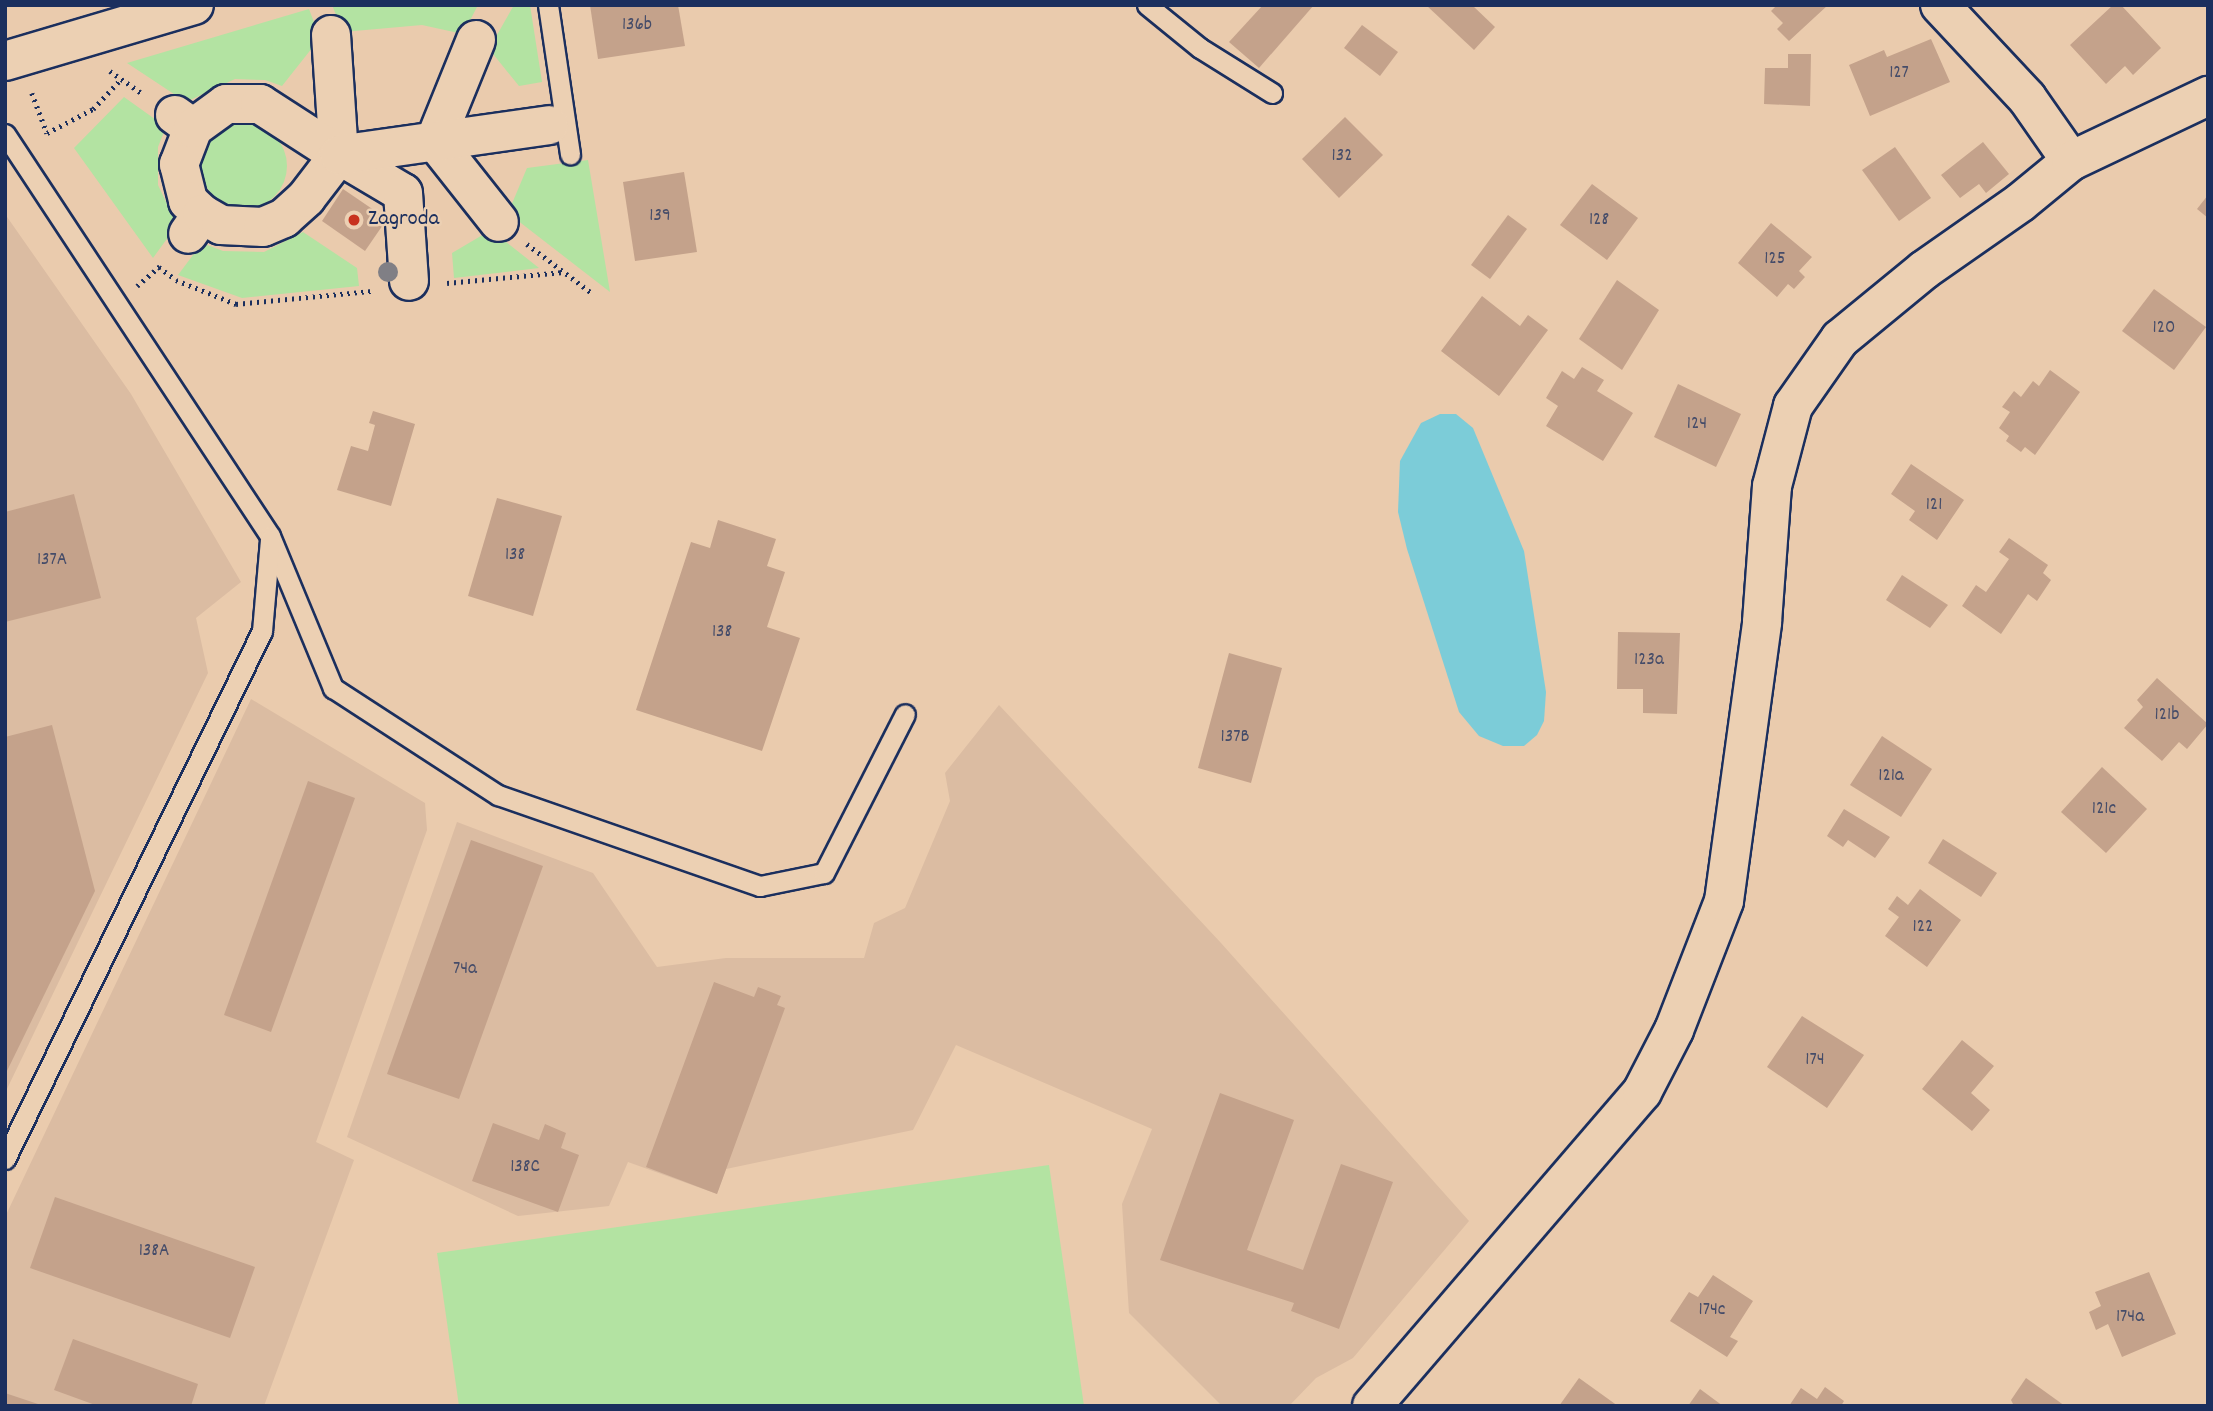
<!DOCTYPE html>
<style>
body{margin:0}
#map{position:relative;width:2213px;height:1411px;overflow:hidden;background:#eacbad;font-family:Dekko,sans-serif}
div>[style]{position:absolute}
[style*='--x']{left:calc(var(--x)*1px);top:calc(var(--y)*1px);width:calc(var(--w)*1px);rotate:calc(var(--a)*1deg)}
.built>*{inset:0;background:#dbbca2}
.green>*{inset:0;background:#b3e3a2}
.round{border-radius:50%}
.water>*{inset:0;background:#7cccd8}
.building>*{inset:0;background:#c4a28b}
.path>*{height:4.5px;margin-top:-2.25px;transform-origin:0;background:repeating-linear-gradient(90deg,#1b2f5e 0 2px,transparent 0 7px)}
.roads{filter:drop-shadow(2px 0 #1b2f5e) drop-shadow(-2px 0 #1b2f5e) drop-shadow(0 2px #1b2f5e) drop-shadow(0 -2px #1b2f5e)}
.lane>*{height:19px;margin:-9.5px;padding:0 9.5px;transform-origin:9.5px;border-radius:9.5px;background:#ecd0b3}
.street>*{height:38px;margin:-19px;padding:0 19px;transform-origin:19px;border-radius:19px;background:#ecd0b3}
.secondary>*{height:38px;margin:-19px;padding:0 19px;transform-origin:19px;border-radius:19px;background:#ecd0b3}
.trees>*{width:20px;height:20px;margin:-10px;border-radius:50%;background:#807f85}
.dots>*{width:19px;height:19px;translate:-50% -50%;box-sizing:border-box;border:4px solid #ecd0b3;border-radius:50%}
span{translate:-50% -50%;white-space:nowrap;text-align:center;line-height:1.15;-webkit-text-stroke:5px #ecd0b3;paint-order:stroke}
.number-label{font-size:19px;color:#454c69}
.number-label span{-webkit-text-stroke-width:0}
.poi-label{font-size:23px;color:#1b2f5e}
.left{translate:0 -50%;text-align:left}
.frame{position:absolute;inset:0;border:7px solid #1b2f5e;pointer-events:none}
</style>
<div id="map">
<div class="built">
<i style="clip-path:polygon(5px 214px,131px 394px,241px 582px,196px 618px,208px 673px,5px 1093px)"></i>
<i style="clip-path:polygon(251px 699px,425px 803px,427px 830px,316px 1142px,354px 1160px,264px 1406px,5px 1406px,5px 1217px)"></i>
<i style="clip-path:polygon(999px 705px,1221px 943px,1469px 1221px,1353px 1358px,1316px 1378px,1289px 1406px,1222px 1406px,1129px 1313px,1122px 1204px,1152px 1129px,956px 1045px,913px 1130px,726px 1169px,717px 1194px,628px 1162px,609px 1206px,518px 1216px,347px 1137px,457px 822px,593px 873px,657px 967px,726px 958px,864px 958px,874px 923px,905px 908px,950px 801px,945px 773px)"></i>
</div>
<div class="green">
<i style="clip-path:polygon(332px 5px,478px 5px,463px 34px,422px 25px,343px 32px)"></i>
<i style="clip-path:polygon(514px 5px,530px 5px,542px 82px,519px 86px,489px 49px)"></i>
<i style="clip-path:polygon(309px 9px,320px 38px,282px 86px,265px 80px,235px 79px,186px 102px,127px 63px)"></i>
<i style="clip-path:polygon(124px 97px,166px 127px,158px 147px,158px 185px,177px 225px,153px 258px,74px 148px)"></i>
<i class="round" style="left:201px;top:123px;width:86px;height:86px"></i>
<i style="clip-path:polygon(588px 160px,610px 292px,508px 213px,527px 168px)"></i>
<i style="clip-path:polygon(491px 230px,539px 268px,454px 278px,452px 253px)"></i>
<i style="clip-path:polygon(303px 232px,357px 268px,359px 286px,242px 298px,178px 275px,202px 243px,223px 251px,264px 252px)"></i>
<i style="clip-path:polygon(1049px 1165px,1084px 1406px,459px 1406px,437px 1253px)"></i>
</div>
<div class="water">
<i style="clip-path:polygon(1440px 414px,1456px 414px,1473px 428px,1524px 551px,1546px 692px,1544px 721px,1537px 735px,1524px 746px,1503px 746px,1479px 736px,1459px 712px,1407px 549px,1398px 512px,1400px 461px,1421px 423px)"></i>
</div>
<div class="building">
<i style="clip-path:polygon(590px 5px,678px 5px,685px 46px,598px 59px)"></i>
<i style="clip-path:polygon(1263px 5px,1314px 5px,1259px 68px,1229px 42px)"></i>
<i style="clip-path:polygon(1426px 5px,1472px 5px,1495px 27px,1474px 50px)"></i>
<i style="clip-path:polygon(1777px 5px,1828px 5px,1789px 41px,1777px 29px,1783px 23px,1771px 11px)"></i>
<i style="clip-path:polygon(2113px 5px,2121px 5px,2161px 48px,2133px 75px,2125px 66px,2106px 84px,2070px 45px)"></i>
<i style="clip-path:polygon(1362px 25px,1398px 52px,1380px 76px,1344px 48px)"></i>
<i style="clip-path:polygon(1931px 39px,1950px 82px,1870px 116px,1849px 65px,1884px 50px,1887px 57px)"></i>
<i style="clip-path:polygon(1788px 54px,1811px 54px,1810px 106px,1764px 104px,1765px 68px,1788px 68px)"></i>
<i style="clip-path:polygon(1345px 117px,1383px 155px,1339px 198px,1302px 159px)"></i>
<i style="clip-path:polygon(1983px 142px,2009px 174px,1986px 193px,1979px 184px,1960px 198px,1941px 175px)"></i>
<i style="clip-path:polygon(1895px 147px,1931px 198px,1899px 221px,1862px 170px)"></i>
<i style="clip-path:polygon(684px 172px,697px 252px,635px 261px,623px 182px)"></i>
<i style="clip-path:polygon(1592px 184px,1638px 218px,1607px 260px,1560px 225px)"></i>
<i style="clip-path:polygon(343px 189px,387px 219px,365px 251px,322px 221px)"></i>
<i style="clip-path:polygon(2208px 195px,2208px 218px,2197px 209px)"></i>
<i style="clip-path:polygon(1508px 215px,1527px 229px,1490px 279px,1471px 265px)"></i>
<i style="clip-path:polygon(1771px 223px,1812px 257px,1799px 271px,1805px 277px,1794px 289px,1788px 284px,1777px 297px,1738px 263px)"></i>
<i style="clip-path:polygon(1617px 280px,1659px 310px,1622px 370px,1579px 339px)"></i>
<i style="clip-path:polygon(2154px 289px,2206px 327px,2174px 370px,2122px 331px)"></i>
<i style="clip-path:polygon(1482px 296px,1520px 326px,1528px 315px,1548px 330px,1499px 396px,1441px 351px)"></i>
<i style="clip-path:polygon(1582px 367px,1604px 380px,1597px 391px,1633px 413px,1603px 461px,1546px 426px,1558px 406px,1546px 398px,1562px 371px,1574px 379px)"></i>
<i style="clip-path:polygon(2050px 370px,2080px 392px,2035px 455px,2025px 447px,2021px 452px,2006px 441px,2009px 436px,1999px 428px,2010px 412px,2002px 407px,2014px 391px,2021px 397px,2033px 381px,2039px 386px)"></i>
<i style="clip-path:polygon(1678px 384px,1741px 414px,1716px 467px,1654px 437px)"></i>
<i style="clip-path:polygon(373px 411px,415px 424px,391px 506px,337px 490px,351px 446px,368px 451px,375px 425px,369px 423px)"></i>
<i style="clip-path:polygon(1911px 464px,1964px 500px,1937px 540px,1909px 520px,1915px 511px,1891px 494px)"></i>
<i style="clip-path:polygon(74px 494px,101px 598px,5px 622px,5px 512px)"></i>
<i style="clip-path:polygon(497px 498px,562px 516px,533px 616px,468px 596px)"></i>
<i style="clip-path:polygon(718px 520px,776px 539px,767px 566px,785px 572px,767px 627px,800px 638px,762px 751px,636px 710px,691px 542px,710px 548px)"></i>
<i style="clip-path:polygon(2009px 538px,2048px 565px,2043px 573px,2051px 580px,2037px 601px,2028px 594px,2001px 634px,1962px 606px,1976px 585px,1986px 592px,2009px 559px,1999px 552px)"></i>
<i style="clip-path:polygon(1902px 575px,1948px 605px,1930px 628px,1886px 600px)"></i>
<i style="clip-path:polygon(1618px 632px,1680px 633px,1677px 714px,1643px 713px,1643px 689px,1617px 689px)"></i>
<i style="clip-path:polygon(1229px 653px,1282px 668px,1251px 783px,1198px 768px)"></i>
<i style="clip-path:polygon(2157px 678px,2208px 724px,2187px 749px,2179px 742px,2162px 761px,2124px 728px,2143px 707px,2137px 700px)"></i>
<i style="clip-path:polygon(52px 725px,95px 891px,5px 1075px,5px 737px)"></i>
<i style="clip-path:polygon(1882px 736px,1932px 769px,1901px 817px,1850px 785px)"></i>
<i style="clip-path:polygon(2102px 767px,2147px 809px,2106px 853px,2061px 812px)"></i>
<i style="clip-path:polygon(308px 781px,355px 798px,271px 1032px,224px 1015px)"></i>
<i style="clip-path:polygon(1844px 809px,1890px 837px,1875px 858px,1848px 840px,1843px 847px,1827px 836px)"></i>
<i style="clip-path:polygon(1943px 839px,1997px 873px,1981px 897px,1928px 863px)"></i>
<i style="clip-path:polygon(471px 840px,543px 866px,459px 1099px,387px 1074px)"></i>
<i style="clip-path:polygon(1920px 889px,1961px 920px,1927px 967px,1885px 936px,1899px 917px,1888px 909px,1897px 896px,1908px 905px)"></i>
<i style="clip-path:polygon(714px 982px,754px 997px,758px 987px,781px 996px,777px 1005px,785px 1008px,717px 1194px,646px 1167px)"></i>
<i style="clip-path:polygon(1802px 1016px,1864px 1055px,1827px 1108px,1767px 1067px)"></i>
<i style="clip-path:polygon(1962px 1040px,1994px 1066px,1971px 1093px,1990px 1110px,1972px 1131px,1922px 1089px)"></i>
<i style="clip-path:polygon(1220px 1093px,1294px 1120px,1247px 1250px,1303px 1270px,1341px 1164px,1393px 1182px,1339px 1329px,1291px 1311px,1294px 1303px,1160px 1260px)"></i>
<i style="clip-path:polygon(493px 1123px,539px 1140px,545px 1124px,566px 1133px,561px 1148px,579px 1155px,558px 1212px,472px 1181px)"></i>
<i style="clip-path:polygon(55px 1197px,255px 1267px,230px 1338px,30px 1268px)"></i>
<i style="clip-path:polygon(2149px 1272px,2176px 1334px,2122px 1357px,2108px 1324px,2096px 1330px,2089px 1312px,2101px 1306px,2095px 1292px)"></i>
<i style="clip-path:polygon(1713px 1275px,1753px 1301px,1730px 1337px,1738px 1341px,1727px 1357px,1670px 1321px,1689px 1292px,1698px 1297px)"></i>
<i style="clip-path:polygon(73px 1339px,198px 1384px,191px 1406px,98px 1406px,54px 1390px)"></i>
<i style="clip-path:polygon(1579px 1378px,1618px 1406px,1559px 1406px)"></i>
<i style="clip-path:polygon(2026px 1378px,2065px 1406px,2014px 1406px,2011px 1400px)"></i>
<i style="clip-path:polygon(1825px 1387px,1844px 1401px,1841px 1406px,1789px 1406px,1801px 1388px,1817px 1399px)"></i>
<i style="clip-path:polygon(1700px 1389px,1723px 1406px,1688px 1406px)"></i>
<i style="clip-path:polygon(5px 1393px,41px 1405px,41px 1406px,5px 1406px)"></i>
</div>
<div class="path">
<i style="--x:110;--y:71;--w:40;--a:34.9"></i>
<i style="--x:32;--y:93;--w:43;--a:69.4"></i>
<i style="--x:47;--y:133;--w:52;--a:-27.6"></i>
<i style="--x:93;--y:109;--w:41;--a:-47"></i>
<i style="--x:527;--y:244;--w:83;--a:37.1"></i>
<i style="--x:159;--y:267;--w:21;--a:37"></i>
<i style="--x:176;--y:280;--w:65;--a:21.8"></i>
<i style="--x:236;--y:304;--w:137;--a:-5.5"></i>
<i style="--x:447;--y:283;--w:117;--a:-5.4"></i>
<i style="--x:137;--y:286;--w:30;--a:-41"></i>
</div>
<div class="roads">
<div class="lane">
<i style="--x:548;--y:5;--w:151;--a:81.6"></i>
<i style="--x:1147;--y:5;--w:68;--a:39.1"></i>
<i style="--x:1200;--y:48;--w:85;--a:32"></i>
<i style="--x:5;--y:134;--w:481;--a:56.6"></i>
<i style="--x:270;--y:536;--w:165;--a:67.5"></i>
<i style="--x:333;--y:688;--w:197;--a:33"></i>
<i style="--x:498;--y:795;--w:277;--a:19.2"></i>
<i style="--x:760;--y:886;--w:65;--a:-11.5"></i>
<i style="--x:824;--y:873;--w:178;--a:-63"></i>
<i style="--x:5;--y:1159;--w:587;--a:-64.05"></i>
<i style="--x:262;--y:631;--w:91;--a:-85"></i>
</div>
<div class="street">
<i style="--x:1940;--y:5;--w:127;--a:46.9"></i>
<i style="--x:2027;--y:98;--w:77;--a:55.1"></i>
<i style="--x:331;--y:35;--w:120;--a:86.2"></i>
<i style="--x:339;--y:155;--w:74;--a:30.7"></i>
<i style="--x:403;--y:193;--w:88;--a:86.1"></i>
<i style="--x:476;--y:40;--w:109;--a:112.1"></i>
<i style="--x:435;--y:141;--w:103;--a:51.7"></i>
<i style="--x:175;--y:115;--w:22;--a:36"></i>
<i style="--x:193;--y:128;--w:39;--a:111"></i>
<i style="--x:179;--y:164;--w:38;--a:76"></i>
<i style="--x:188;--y:201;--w:19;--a:43"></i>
<i style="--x:202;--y:214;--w:24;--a:125"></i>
<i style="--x:193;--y:128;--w:41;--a:-36"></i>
<i style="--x:226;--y:104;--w:34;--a:0"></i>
<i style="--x:260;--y:104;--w:94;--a:32.8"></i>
<i style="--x:202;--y:214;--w:22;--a:30"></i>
<i style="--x:221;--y:225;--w:42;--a:2.7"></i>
<i style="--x:263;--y:227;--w:23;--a:-23"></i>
<i style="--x:284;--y:218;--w:30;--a:-42"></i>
<i style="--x:306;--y:198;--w:54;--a:-52.5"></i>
<i style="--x:339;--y:155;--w:212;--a:-8.1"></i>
<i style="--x:1372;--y:1406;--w:414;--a:-49.3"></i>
<i style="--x:1642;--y:1092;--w:70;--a:-62.7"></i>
<i style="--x:1674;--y:1030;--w:138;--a:-68.8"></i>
<i style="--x:1724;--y:901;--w:282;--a:-82.2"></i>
<i style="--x:1762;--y:622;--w:136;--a:-85.8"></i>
<i style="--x:1772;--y:486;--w:83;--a:-75.3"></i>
<i style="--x:1793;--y:406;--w:82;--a:-55"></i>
<i style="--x:1840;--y:339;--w:109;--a:-39.4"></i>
<i style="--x:1924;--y:270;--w:118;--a:-35"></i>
<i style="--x:2021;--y:202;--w:65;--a:-39.4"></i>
<i style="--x:2071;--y:161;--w:152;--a:-25.4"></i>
</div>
<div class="secondary">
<i style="--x:5;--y:61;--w:197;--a:-16.5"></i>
</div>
</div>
<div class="trees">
<i style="left:388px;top:272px"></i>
</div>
<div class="dots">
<i style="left:354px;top:220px;background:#c8321e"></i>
</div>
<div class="number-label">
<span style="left:637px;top:26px">136b</span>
<span style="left:1899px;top:74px">127</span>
<span style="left:1342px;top:157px">132</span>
<span style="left:660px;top:217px">139</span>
<span style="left:1599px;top:221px">128</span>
<span style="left:1775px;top:260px">125</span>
<span style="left:2164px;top:329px">120</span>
<span style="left:1697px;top:425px">124</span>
<span style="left:1934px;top:506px">121</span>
<span style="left:515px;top:556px">138</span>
<span style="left:52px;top:561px">137A</span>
<span style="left:722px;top:633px">138</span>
<span style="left:1649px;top:661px">123a</span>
<span style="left:2167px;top:716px">121b</span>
<span style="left:1235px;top:738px">137B</span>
<span style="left:1891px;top:777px">121a</span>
<span style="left:2104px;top:810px">121c</span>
<span style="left:1923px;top:928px">122</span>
<span style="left:465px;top:970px">74a</span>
<span style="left:1815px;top:1061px">174</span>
<span style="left:525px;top:1168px">138C</span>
<span style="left:154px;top:1252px">138A</span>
<span style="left:1712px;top:1311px">174c</span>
<span style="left:2130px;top:1318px">174a</span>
</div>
<div class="poi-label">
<span class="left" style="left:368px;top:220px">Zagroda</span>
</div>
<div class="frame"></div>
</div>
